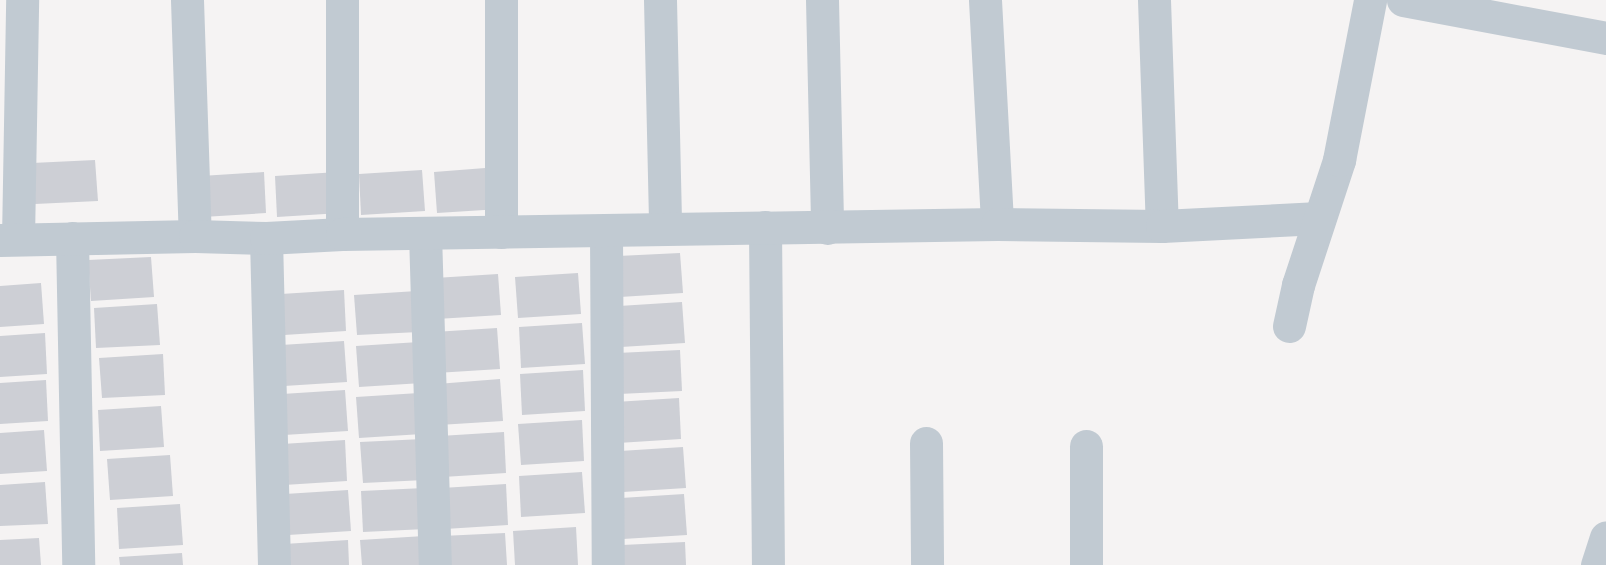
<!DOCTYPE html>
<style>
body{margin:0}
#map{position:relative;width:1606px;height:565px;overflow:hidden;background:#f5f3f3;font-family:"Work Sans",sans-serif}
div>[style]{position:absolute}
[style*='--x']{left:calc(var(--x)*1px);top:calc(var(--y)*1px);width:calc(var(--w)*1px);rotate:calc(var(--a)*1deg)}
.building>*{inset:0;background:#cdcfd5}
.minor>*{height:33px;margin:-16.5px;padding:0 16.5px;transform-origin:16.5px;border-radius:16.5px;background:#c1cad2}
span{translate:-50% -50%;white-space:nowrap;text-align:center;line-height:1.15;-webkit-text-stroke:4.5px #fff;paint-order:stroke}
</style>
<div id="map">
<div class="building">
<i style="clip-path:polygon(95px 160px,98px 201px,35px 204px,32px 163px)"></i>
<i style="clip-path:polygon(498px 167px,500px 209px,437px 213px,434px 172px)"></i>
<i style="clip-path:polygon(422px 170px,425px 211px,361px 215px,359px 174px)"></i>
<i style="clip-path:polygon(264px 172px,266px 213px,203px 217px,201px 176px)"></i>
<i style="clip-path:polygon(338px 172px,341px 213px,277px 217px,275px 176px)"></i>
<i style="clip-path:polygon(680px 253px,683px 293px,620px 297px,618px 256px)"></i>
<i style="clip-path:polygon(151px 257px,154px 297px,91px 301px,88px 260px)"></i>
<i style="clip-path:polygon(578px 273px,581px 314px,518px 318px,515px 277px)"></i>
<i style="clip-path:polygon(498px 274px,501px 315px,437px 319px,435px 278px)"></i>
<i style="clip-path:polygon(41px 283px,44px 324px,0 327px,0 286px)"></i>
<i style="clip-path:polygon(344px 290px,346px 331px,284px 335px,281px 294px)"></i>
<i style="clip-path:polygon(417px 291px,419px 332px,357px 335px,354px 295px)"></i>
<i style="clip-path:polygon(682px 302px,685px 343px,621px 347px,619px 306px)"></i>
<i style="clip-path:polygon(157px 304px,160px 345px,96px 348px,94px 308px)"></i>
<i style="clip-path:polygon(582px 323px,585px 364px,521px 368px,519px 327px)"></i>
<i style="clip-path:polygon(497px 328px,500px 369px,436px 373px,434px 332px)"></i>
<i style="clip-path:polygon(45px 333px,47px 374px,0 377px,0 336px)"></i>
<i style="clip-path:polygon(344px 341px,347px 382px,284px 386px,281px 345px)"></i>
<i style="clip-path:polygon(419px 342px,422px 383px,359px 387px,356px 346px)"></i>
<i style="clip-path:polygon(680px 350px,682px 391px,619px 394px,617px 353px)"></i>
<i style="clip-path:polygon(163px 354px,165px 395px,102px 398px,99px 358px)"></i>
<i style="clip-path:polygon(583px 370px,585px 411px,522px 415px,520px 374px)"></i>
<i style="clip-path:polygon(500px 379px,503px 421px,439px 425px,437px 384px)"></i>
<i style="clip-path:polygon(46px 380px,48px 421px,0 424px,0 383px)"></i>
<i style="clip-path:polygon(345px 390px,348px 431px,284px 435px,282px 394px)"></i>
<i style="clip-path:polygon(419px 393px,422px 434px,359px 438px,356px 397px)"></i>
<i style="clip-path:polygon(679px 398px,681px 439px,618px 443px,615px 402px)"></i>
<i style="clip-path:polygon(161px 406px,164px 447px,100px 451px,98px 410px)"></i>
<i style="clip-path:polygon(582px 420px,584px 461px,521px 465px,518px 424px)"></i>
<i style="clip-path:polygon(44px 430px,47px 471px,0 474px,0 433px)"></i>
<i style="clip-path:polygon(504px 432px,506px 473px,443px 477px,440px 436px)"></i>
<i style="clip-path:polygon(423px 439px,425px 480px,363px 483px,360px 442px)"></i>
<i style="clip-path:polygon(345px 440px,347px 481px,284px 485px,282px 444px)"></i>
<i style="clip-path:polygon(683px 447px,686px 488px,623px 492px,620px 451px)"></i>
<i style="clip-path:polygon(170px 455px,173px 496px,110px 500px,107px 459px)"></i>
<i style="clip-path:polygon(582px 472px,585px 513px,521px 517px,519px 476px)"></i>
<i style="clip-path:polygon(45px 482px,48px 524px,0 526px,0 485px)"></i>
<i style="clip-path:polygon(506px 484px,508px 525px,445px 529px,442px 488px)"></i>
<i style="clip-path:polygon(424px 488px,426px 529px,363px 532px,361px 491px)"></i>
<i style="clip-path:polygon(348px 490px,351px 531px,288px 535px,285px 494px)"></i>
<i style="clip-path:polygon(684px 494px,687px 535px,623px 539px,621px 498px)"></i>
<i style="clip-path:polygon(180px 504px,183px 545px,119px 549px,117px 508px)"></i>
<i style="clip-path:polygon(576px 527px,578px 565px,515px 565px,513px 531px)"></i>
<i style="clip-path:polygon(505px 533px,507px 565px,444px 565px,442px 536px)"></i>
<i style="clip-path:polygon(424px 536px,425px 565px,362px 565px,360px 540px)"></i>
<i style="clip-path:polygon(39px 538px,41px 565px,0 565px,0 540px)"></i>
<i style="clip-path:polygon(348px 540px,349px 565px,286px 565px,284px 544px)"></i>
<i style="clip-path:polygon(685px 542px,686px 565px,623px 565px,622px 545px)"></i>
<i style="clip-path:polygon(182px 553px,183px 565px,120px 565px,119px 557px)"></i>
</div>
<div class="minor">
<i style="--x:187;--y:0;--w:236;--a:88.1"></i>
<i style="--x:342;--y:0;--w:234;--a:90"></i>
<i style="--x:660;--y:0;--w:229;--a:88.7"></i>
<i style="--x:822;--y:0;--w:228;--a:88.7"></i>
<i style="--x:985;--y:0;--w:224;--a:86.9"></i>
<i style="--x:1154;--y:0;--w:226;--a:88"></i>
<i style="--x:1403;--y:0;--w:207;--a:10.6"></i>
<i style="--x:765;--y:227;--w:338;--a:89.5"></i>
<i style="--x:606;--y:230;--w:335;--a:89.7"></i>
<i style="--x:501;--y:232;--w:232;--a:-90"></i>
<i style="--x:425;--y:233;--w:332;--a:88.3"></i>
<i style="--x:72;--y:238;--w:327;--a:88.9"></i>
<i style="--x:266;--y:238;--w:327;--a:88.6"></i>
<i style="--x:18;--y:239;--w:239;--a:-89"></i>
<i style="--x:0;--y:240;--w:195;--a:-1.2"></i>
<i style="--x:195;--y:236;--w:71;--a:1.6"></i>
<i style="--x:266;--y:238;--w:76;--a:-3"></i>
<i style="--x:342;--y:234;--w:655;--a:-0.87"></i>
<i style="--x:997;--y:224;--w:165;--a:0.7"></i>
<i style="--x:1162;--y:226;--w:157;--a:-2.9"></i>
<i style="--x:1289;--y:326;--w:42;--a:-77.6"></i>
<i style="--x:1298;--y:285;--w:132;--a:-71.8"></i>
<i style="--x:1339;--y:160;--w:163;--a:-79"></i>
<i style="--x:926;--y:443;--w:122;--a:89.5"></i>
<i style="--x:1086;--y:565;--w:119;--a:-90"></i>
<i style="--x:1597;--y:565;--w:29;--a:-72"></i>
</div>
</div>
